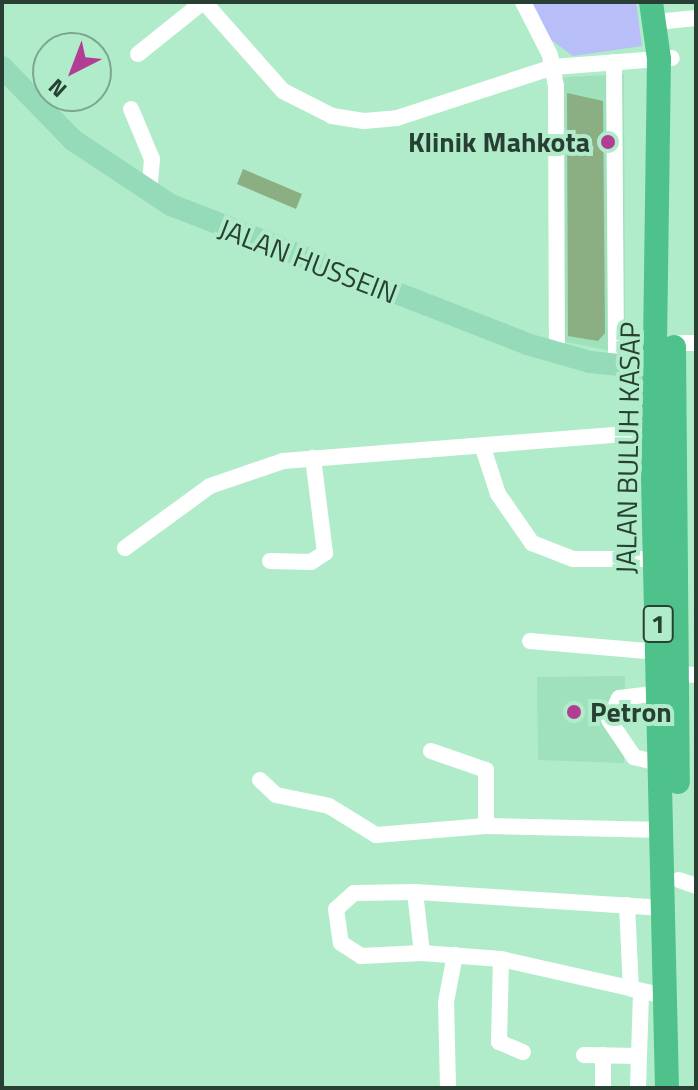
<!DOCTYPE html>
<style>
body{margin:0}
#map{position:relative;width:698px;height:1090px;overflow:hidden;background:#b1ecca;font-family:"Titillium Web",sans-serif}
div>[style]{position:absolute}
[style*='--x']{left:calc(var(--x)*1px);top:calc(var(--y)*1px);width:calc(var(--w)*1px);rotate:calc(var(--a)*1deg)}
.built>*{inset:0;background:#9fe1bb}
.green>*{inset:0;background:#b8bef7}
.building>*{inset:0;background:#8baf82}
.minor>*{height:16px;margin:-8px;padding:0 8px;transform-origin:8px;border-radius:8px;background:#fff}
.major>*{height:22px;margin:-11px;padding:0 11px;transform-origin:11px;border-radius:11px;background:#95dab9}
.highway>*{height:24px;margin:-12px;padding:0 12px;transform-origin:12px;border-radius:12px;background:#4ec28a}
.dots>*{width:22px;height:22px;translate:-50% -50%;box-sizing:border-box;border:4px solid #b1ecca;border-radius:50%}
span{translate:-50% -50%;white-space:nowrap;text-align:center;line-height:1.15;-webkit-text-stroke:8px #b1ecca;paint-order:stroke}
.shield-label span{padding:2px 6px;background:#b1ecca;border:2px solid;border-radius:6px;-webkit-text-stroke-width:0}
.shield-label{font-size:26px;color:#284033;font-weight:700}
.poi-label{font-size:28px;color:#284033;font-weight:700}
.right{translate:-100% -50%;text-align:right}
.left{translate:0 -50%;text-align:left}
.street-label{font-size:28px;color:#284033}
.frame{position:absolute;inset:0;border:4px solid #284033;pointer-events:none}
.north{position:absolute;left:32px;top:32px;width:80px;height:80px;box-sizing:border-box;background:#b1ecca;border:2px solid #7aa78e;border-radius:50%;rotate:222deg;font-size:22px;font-weight:700;line-height:32px;text-align:center;color:#284033}
.north::after{content:'';display:block;margin:auto;width:28px;height:36px;background:#b23d94;clip-path:polygon(50% 0,100% 100%,50% 72%,0 100%)}
</style>
<div id="map">
<div class="built">
<i style="clip-path:polygon(624px 74px,625px 354px,553px 339px,552px 78px)"></i>
<i style="clip-path:polygon(625px 676px,624px 763px,538px 760px,537px 677px)"></i>
</div>
<div class="green">
<i style="clip-path:polygon(527px 2px,636px 2px,642px 46px,573px 56px,546px 36px)"></i>
</div>
<div class="building">
<i style="clip-path:polygon(567px 93px,603px 101px,605px 333px,598px 341px,568px 336px)"></i>
<i style="clip-path:polygon(243px 169px,302px 194px,296px 209px,237px 184px)"></i>
</div>
<div class="minor">
<i style="--x:204;--y:2;--w:119;--a:48.4"></i>
<i style="--x:283;--y:91;--w:55;--a:27"></i>
<i style="--x:332;--y:116;--w:32;--a:9"></i>
<i style="--x:364;--y:121;--w:33;--a:-5"></i>
<i style="--x:397;--y:118;--w:164;--a:-18.1"></i>
<i style="--x:553;--y:67;--w:119;--a:-4.3"></i>
<i style="--x:523;--y:2;--w:59;--a:63"></i>
<i style="--x:550;--y:55;--w:32;--a:79"></i>
<i style="--x:556;--y:86;--w:267;--a:89.8"></i>
<i style="--x:657;--y:22;--w:39;--a:-6"></i>
<i style="--x:138;--y:54;--w:83;--a:-38.7"></i>
<i style="--x:614;--y:62;--w:303;--a:89.6"></i>
<i style="--x:131;--y:109;--w:54;--a:67.2"></i>
<i style="--x:152;--y:159;--w:34;--a:95"></i>
<i style="--x:674;--y:343;--w:22;--a:0"></i>
<i style="--x:483;--y:448;--w:48;--a:71.9"></i>
<i style="--x:498;--y:494;--w:60;--a:55.2"></i>
<i style="--x:532;--y:543;--w:44;--a:21.3"></i>
<i style="--x:573;--y:559;--w:83;--a:0"></i>
<i style="--x:125;--y:548;--w:105;--a:-36.1"></i>
<i style="--x:210;--y:486;--w:77;--a:-18.9"></i>
<i style="--x:283;--y:461;--w:371;--a:-4.5"></i>
<i style="--x:270;--y:561;--w:41;--a:1.4"></i>
<i style="--x:311;--y:562;--w:17;--a:-33"></i>
<i style="--x:325;--y:553;--w:96;--a:-97.2"></i>
<i style="--x:530;--y:641;--w:129;--a:4.9"></i>
<i style="--x:679;--y:674;--w:17;--a:3"></i>
<i style="--x:661;--y:693;--w:42;--a:173.2"></i>
<i style="--x:619;--y:698;--w:24;--a:114"></i>
<i style="--x:609;--y:720;--w:45;--a:56"></i>
<i style="--x:634;--y:757;--w:29;--a:14"></i>
<i style="--x:431;--y:751;--w:58;--a:19.1"></i>
<i style="--x:486;--y:770;--w:56;--a:90"></i>
<i style="--x:260;--y:780;--w:22;--a:43"></i>
<i style="--x:276;--y:795;--w:54;--a:11.7"></i>
<i style="--x:329;--y:806;--w:55;--a:31.7"></i>
<i style="--x:376;--y:835;--w:110;--a:-4.7"></i>
<i style="--x:486;--y:826;--w:177;--a:1.3"></i>
<i style="--x:679;--y:880;--w:18;--a:19"></i>
<i style="--x:415;--y:892;--w:61;--a:83.5"></i>
<i style="--x:627;--y:905;--w:84;--a:87.3"></i>
<i style="--x:664;--y:908;--w:250;--a:-176.3"></i>
<i style="--x:415;--y:892;--w:61;--a:179.1"></i>
<i style="--x:354;--y:893;--w:24;--a:138"></i>
<i style="--x:336;--y:909;--w:34;--a:82"></i>
<i style="--x:341;--y:943;--w:24;--a:33"></i>
<i style="--x:361;--y:956;--w:61;--a:-2.8"></i>
<i style="--x:422;--y:953;--w:79;--a:4.3"></i>
<i style="--x:501;--y:959;--w:168;--a:12.7"></i>
<i style="--x:501;--y:959;--w:83;--a:91.4"></i>
<i style="--x:499;--y:1042;--w:26;--a:23"></i>
<i style="--x:584;--y:1055;--w:54;--a:1.1"></i>
<i style="--x:603;--y:1055;--w:33;--a:90"></i>
<i style="--x:448;--y:1088;--w:86;--a:-91.3"></i>
<i style="--x:446;--y:1002;--w:48;--a:-79.2"></i>
<i style="--x:638;--y:1088;--w:97;--a:-88.2"></i>
</div>
<div class="major">
<i style="--x:2;--y:67;--w:102;--a:45.8"></i>
<i style="--x:73;--y:140;--w:118;--a:33.6"></i>
<i style="--x:171;--y:205;--w:382;--a:21.3"></i>
<i style="--x:527;--y:344;--w:66;--a:15.9"></i>
<i style="--x:590;--y:362;--w:68;--a:5.9"></i>
</div>
<div class="highway">
<i style="--x:651;--y:2;--w:58;--a:82"></i>
<i style="--x:659;--y:59;--w:422;--a:90.8"></i>
<i style="--x:653;--y:481;--w:607;--a:88.68"></i>
<i style="--x:674;--y:347;--w:435;--a:89.5"></i>
</div>
<div class="dots">
<i style="left:608px;top:142px;background:#b23d94"></i>
<i style="left:574px;top:712px;background:#b23d94"></i>
</div>
<div class="shield-label">
<span style="left:658px;top:624px">1</span>
</div>
<div class="poi-label">
<span class="right" style="left:590px;top:142px">Klinik Mahkota</span>
<span class="left" style="left:590px;top:712px">Petron</span>
</div>
<div class="street-label">
<span style="left:308px;top:261px;rotate:21deg">JALAN HUSSEIN</span>
<span style="left:628px;top:448px;rotate:-89deg">JALAN BULUH KASAP</span>
</div>
<div class="frame"></div>
<div class="north">N</div>
</div>
